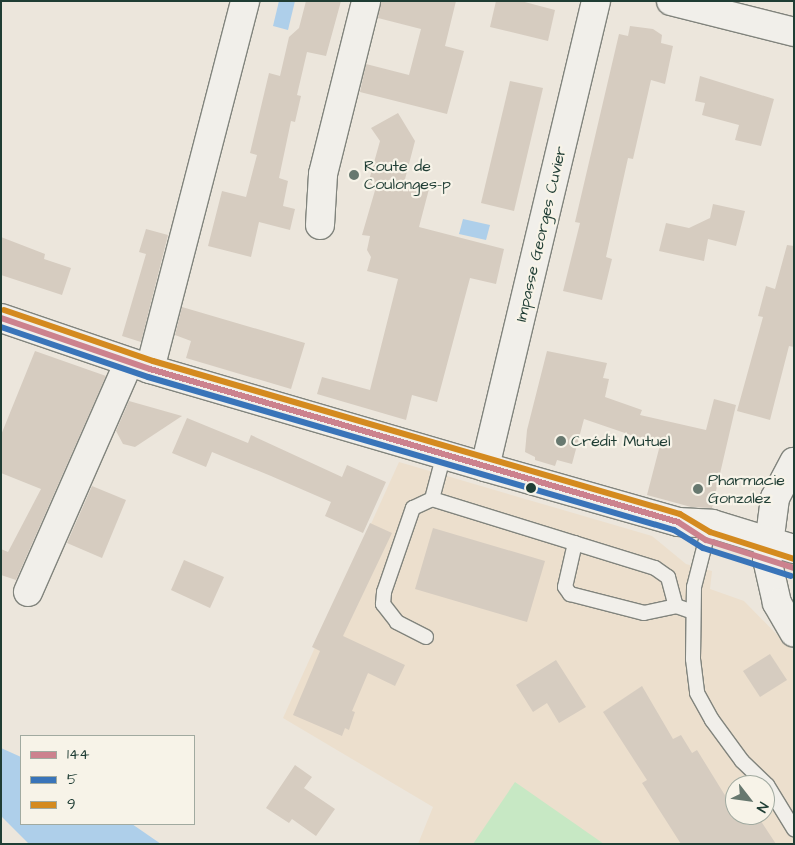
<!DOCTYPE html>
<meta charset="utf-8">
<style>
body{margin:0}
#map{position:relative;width:795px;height:845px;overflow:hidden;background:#ece6dc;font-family:"Architects Daughter",sans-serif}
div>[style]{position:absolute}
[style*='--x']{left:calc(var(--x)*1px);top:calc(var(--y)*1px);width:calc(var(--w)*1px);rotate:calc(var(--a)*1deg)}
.built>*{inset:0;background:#ecdfcd}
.green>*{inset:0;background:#c7e8c4}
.water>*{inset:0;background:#aecfea}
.building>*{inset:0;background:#d6ccc0}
.roads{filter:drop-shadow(1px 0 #81847d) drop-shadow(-1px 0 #81847d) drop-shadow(0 1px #81847d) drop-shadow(0 -1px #81847d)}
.lane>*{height:14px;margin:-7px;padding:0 7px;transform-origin:7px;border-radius:7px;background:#f1efea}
.street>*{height:28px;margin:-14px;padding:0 14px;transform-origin:14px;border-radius:14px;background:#f1efea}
.secondary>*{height:28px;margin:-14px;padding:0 14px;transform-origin:14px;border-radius:14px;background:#f1efea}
.primary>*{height:28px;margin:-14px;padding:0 14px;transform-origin:14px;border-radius:14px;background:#f1efea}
.bus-1>*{height:6px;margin:-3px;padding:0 3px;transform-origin:3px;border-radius:3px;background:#cc828e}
.bus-2>*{height:6px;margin:-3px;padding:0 3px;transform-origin:3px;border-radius:3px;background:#3974b9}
.bus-3>*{height:6px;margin:-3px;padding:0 3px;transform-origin:3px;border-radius:3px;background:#d48a1f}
.dots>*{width:14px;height:14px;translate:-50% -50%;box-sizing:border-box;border:2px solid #f7f3e8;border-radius:50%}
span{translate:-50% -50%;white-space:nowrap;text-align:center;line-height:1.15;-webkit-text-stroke:4.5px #f7f3e8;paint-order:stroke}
.poi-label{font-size:16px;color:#1f3d34}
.left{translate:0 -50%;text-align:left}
.street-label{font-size:16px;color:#1f3d34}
.frame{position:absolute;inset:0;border:2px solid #1f3d34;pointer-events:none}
.legend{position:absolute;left:20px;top:735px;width:175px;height:90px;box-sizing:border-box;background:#f7f3e8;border:1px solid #a1aaa0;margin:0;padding:6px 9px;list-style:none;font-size:15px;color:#1f3d34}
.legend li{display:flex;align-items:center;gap:10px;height:25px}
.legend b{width:25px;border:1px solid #a1aaa0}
.north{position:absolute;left:725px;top:775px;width:50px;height:50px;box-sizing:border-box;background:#f7f3e8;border:1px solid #a1aaa0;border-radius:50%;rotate:120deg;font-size:14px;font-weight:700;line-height:20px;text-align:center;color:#1f3d34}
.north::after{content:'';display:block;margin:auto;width:18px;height:22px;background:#67786f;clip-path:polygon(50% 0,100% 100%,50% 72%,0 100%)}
</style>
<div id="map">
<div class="built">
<i style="clip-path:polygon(evenodd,399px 462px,652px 536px,686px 564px,712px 571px,710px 589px,744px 601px,794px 652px,794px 844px,418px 844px,433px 807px,283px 718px,399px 462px,735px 785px,765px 785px,765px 815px,735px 815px,735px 785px)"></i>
</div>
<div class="green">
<i style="clip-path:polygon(515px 782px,604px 844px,473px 844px)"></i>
</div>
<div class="water">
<i style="clip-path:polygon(279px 1px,295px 1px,288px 30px,273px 26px)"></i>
<i style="clip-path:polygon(463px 219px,490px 225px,486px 240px,459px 234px)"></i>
<i style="clip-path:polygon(1px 748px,21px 757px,21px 824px,132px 824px,161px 844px,28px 843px,1px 816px)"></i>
</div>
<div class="building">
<i style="clip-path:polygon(306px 1px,341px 1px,326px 56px,307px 52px,297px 95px,301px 96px,295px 122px,291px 121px,279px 178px,288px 181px,283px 206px,295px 209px,290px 230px,259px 222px,251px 257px,208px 246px,222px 191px,246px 197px,257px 155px,250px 153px,269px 73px,280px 76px,289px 37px,299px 28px)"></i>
<i style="clip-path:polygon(381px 1px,456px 1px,445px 46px,464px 51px,447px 114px,360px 92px,366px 64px,409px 75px,421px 29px,378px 18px)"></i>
<i style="clip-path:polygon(496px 1px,521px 1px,555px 10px,548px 41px,490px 27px)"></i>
<i style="clip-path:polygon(630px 26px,653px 29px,662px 35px,661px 43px,673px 46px,665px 84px,651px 80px,633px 159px,628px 158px,606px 257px,612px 259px,602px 300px,563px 291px,580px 223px,575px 222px,619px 34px,628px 36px)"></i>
<i style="clip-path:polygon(700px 76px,774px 99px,761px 146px,735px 140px,739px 125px,702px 115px,705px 103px,695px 101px)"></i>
<i style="clip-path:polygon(510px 81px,543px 88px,514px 211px,481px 203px)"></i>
<i style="clip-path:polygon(398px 113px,415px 141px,404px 183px,429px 189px,419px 227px,504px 249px,496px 284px,470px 278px,437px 402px,412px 395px,406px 420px,317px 394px,322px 377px,370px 390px,398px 279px,367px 271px,371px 257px,367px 250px,370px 236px,362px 235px,376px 187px,368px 184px,380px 141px,371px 128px)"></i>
<i style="clip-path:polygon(713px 204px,745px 211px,736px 246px,708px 239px,704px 261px,659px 251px,666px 223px,689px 228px,710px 218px)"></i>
<i style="clip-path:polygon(146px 229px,168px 235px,141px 342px,122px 336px,146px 254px,139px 252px)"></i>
<i style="clip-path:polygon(1px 237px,45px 254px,44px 259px,71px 268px,62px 295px,1px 275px)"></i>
<i style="clip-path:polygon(787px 245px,794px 246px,794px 347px,789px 346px,770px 420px,737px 411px,763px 317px,758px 316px,766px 286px,775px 289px)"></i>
<i style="clip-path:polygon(182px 307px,305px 343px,291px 389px,186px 358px,191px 341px,175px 335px)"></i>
<i style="clip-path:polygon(35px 351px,106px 376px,16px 580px,1px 575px,1px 549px,8px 552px,41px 489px,1px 473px,1px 435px)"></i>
<i style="clip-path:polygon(547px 351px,607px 363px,603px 378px,609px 379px,605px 397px,642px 410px,640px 415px,706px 430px,714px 399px,736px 405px,712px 508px,691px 507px,647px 495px,660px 445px,584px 419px,572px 464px,557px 460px,555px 466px,535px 460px,535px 457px,525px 452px,527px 430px)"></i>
<i style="clip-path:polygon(129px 401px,182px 416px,135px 447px,123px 444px,116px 431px)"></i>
<i style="clip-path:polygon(187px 418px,248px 443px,251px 435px,342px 477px,347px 465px,386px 482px,363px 533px,325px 516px,331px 502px,271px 476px,212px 452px,206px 467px,172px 453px)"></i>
<i style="clip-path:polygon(92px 486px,126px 500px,102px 558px,67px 543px)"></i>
<i style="clip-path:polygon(370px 523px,392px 533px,343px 636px,405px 665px,395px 686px,368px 673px,352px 711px,355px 712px,349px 730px,345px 728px,342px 736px,293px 715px,320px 651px,312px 647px)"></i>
<i style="clip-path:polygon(433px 528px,545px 561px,527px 622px,415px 589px)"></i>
<i style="clip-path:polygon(184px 560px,224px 577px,210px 608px,171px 590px)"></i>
<i style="clip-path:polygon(770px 654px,787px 680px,760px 697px,743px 671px)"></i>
<i style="clip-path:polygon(556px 660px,586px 707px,559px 723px,547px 703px,533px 712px,516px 685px)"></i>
<i style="clip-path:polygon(642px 686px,673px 739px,681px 735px,692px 753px,697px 750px,726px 797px,735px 792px,735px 815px,757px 815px,776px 844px,681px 844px,642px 783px,647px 780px,603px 712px)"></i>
<i style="clip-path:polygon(295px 765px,312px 777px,304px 788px,335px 809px,316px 836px,292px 819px,289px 823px,266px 808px)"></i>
</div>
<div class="roads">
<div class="lane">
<i style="--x:432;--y:499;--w:47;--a:-75.1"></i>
<i style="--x:706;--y:540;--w:49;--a:104.3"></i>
<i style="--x:694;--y:587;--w:72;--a:90.8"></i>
<i style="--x:693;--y:659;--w:34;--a:83"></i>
<i style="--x:697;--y:693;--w:31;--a:61"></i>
<i style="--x:712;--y:720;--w:51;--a:53.8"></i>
<i style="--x:742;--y:761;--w:35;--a:44"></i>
<i style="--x:767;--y:785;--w:52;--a:58.5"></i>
<i style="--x:575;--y:543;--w:45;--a:102.8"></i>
<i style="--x:565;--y:587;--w:9;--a:54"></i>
<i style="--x:570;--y:594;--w:76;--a:14.4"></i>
<i style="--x:644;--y:613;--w:33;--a:-12"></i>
<i style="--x:426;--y:637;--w:33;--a:-153"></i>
<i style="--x:397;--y:622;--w:23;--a:-128"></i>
<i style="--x:383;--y:604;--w:12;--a:-85"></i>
<i style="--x:384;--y:592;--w:89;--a:-71"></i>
<i style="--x:413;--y:508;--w:21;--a:-25"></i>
<i style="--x:432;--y:499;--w:233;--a:17.2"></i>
<i style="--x:655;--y:568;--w:16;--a:35"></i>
<i style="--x:668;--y:577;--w:30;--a:75"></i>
<i style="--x:676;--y:606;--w:18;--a:19"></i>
</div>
<div class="street">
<i style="--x:671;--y:1;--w:127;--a:14.1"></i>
<i style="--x:320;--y:225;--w:51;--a:-86.6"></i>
<i style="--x:323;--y:174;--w:178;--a:-76"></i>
<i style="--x:150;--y:369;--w:380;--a:-75.5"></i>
<i style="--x:485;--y:467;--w:479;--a:-76.6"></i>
<i style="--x:767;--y:559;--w:62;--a:-82.5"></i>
<i style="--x:775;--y:498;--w:41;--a:-62.2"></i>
<i style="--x:28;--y:592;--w:251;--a:-66.3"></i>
</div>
<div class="secondary">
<i style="--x:767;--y:559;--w:45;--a:77.2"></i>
<i style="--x:777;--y:603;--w:34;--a:60"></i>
</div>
<div class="primary">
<i style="--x:1;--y:318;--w:157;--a:18.9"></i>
<i style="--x:150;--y:369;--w:349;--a:16.3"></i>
<i style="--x:485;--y:467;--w:201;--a:15.9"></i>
<i style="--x:678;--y:522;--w:34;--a:3"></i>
<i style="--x:712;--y:524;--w:86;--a:17"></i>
</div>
</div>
<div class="bus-1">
<i style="--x:1;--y:318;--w:157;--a:18.9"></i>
<i style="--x:150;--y:369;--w:550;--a:16.16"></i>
<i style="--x:678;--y:522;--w:33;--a:33"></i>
<i style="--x:706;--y:540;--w:92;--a:17.7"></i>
</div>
<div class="bus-2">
<i style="--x:1;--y:327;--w:155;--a:18.8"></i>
<i style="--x:148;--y:377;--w:548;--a:16.22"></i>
<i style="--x:674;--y:530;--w:34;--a:32"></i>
<i style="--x:703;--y:548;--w:92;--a:17.7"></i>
</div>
<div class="bus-3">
<i style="--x:4;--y:310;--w:157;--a:18.9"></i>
<i style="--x:153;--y:361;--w:549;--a:16.19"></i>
<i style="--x:680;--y:514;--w:35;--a:31"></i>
<i style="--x:710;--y:532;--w:88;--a:17.8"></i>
</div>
<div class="dots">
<i style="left:354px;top:175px;background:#67786f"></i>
<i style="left:561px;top:441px;background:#67786f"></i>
<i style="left:531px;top:488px;background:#1f3d34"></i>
<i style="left:698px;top:489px;background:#67786f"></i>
</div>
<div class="poi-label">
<span class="left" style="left:364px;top:175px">Route de<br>Coulonges-p</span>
<span class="left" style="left:571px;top:441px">Crédit Mutuel</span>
<span class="left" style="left:708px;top:489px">Pharmacie<br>Gonzalez</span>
</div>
<div class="street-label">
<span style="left:541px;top:234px;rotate:-77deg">Impasse Georges Cuvier</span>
</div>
<div class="frame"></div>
<ul class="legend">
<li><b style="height:6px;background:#cc828e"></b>144</li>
<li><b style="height:6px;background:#3974b9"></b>5</li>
<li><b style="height:6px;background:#d48a1f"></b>9</li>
</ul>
<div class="north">N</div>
</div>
